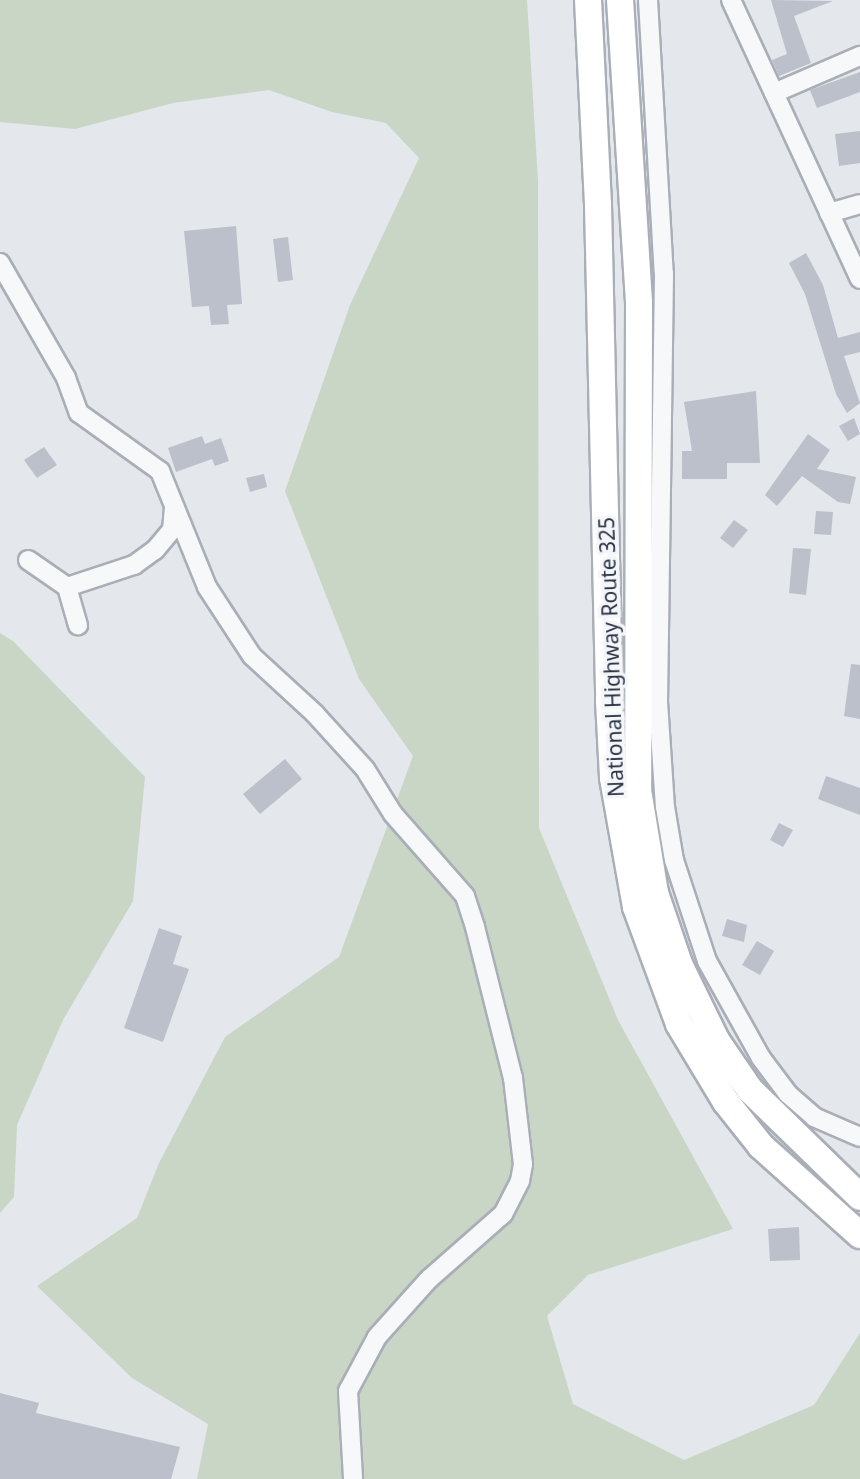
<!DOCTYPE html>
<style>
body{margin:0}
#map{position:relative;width:860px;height:1479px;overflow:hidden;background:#e4e7ec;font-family:"Noto Sans",sans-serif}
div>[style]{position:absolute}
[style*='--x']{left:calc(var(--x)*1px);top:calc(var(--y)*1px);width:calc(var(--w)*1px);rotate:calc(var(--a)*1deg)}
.green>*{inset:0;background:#c9d6c5}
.building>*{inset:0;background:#bbc0ca}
.roads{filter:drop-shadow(2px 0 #a9aeb7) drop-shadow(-2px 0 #a9aeb7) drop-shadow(0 2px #a9aeb7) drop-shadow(0 -2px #a9aeb7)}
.minor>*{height:18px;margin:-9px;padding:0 9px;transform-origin:9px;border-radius:9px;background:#f7f8fa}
.highway>*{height:26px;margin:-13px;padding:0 13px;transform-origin:13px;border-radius:13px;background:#fff}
span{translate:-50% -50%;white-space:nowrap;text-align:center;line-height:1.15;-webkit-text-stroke:7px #f4f6f9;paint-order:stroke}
.street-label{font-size:21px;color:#2b3445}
</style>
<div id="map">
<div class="green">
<i style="clip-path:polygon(0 0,527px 0,538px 181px,539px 828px,618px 1020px,733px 1229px,588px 1275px,547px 1316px,573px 1404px,684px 1460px,814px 1405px,860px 1333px,860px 1479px,197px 1479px,208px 1424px,132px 1378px,37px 1286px,137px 1218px,159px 1163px,225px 1037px,339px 957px,413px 756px,359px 679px,285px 491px,350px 305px,419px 158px,386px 123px,332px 112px,269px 90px,173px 103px,75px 129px,0 122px)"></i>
<i style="clip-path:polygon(0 633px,13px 641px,145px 777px,133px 901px,63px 1020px,17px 1125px,14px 1197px,0 1213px)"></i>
</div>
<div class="building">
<i style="clip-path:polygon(771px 0,833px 1px,794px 16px,811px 63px,779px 76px,772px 60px,787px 54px)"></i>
<i style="clip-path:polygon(860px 72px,860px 92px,817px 108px,810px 90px)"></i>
<i style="clip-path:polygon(860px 131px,860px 163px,839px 166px,835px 134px)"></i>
<i style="clip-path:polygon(236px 226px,242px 304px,227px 305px,229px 324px,211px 325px,209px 306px,192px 307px,184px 231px)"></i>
<i style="clip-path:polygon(288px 237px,293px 280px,278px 282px,273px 239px)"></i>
<i style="clip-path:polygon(806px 253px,823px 285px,838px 338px,860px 332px,860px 352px,844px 356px,860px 403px,847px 413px,836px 394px,805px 294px,789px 263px)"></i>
<i style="clip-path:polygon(756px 391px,760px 463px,727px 463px,727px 479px,682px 479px,682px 451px,692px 451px,684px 402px)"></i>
<i style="clip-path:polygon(854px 418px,860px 434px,848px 441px,839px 426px)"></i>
<i style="clip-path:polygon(808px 434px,830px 450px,817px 469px,856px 477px,850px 504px,838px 502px,802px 476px,777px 506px,765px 495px)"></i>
<i style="clip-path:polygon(202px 436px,205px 444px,221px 438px,229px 461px,215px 466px,212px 459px,176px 472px,168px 448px)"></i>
<i style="clip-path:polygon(44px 447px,57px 465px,37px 478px,24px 460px)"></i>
<i style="clip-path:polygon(264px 474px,267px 487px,250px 492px,246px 478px)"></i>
<i style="clip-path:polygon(816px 511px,833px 512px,831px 535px,814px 534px)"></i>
<i style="clip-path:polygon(734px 520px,748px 530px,733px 548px,720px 538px)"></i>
<i style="clip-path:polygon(793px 548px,811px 549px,806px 595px,789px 593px)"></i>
<i style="clip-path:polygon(851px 664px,860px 665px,860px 719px,844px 716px)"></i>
<i style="clip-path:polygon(285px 759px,302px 779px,260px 814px,243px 794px)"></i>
<i style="clip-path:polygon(826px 776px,860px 788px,860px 815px,818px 799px)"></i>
<i style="clip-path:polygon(779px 823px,793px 830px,783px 847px,770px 840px)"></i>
<i style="clip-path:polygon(727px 919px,747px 925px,744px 942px,722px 936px)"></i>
<i style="clip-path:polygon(159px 928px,182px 936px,173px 964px,189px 969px,163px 1042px,124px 1028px)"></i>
<i style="clip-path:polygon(757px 941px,774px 951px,760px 975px,742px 965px)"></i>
<i style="clip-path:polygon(799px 1227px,800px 1260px,770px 1261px,768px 1229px)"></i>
<i style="clip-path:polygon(0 1393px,39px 1403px,36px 1413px,180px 1447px,171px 1479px,0 1479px)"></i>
</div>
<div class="roads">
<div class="minor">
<i style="--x:648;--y:0;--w:274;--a:86.7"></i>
<i style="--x:664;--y:274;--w:428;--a:90.8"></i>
<i style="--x:658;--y:702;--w:105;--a:86.2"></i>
<i style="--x:665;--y:807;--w:54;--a:80.4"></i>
<i style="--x:674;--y:860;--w:106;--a:71.9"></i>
<i style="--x:707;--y:961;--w:111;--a:60.9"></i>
<i style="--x:761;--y:1058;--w:45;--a:53.1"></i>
<i style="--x:788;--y:1094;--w:35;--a:41"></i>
<i style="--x:814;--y:1117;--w:50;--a:23.5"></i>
<i style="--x:731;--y:0;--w:307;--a:65.2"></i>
<i style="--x:774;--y:93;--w:94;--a:-23.3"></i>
<i style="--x:829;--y:213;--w:32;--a:-16"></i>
<i style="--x:0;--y:263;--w:133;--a:60.1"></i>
<i style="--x:66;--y:378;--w:37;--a:70"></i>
<i style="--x:79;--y:413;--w:100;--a:35.6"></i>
<i style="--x:160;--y:471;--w:125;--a:67.9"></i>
<i style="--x:207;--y:587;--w:82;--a:56.9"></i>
<i style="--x:252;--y:656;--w:86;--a:42.6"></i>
<i style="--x:315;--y:714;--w:74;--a:47.7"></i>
<i style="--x:365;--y:769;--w:53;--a:58.1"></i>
<i style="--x:393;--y:814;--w:109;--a:48.7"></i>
<i style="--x:465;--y:896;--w:33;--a:72"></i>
<i style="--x:475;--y:927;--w:156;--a:75.9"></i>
<i style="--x:513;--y:1078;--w:87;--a:83.4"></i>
<i style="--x:523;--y:1164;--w:17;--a:100"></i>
<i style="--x:520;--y:1181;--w:37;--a:117"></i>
<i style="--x:503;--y:1214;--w:98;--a:138.7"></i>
<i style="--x:429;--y:1279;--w:78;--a:131.9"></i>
<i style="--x:377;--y:1337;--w:61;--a:118.2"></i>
<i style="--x:348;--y:1391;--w:88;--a:86.7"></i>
<i style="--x:28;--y:560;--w:47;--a:34.7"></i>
<i style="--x:67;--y:587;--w:40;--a:74"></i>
<i style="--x:67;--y:587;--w:71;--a:-18.2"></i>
<i style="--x:134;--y:565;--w:26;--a:-36"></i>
<i style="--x:155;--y:550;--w:26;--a:-50"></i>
<i style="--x:172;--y:530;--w:21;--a:-85"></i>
</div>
<div class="highway">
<i style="--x:588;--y:0;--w:205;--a:87.2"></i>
<i style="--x:598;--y:205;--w:496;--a:88.7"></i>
<i style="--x:609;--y:701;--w:77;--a:87"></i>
<i style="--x:613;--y:778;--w:131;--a:79.9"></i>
<i style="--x:636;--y:907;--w:125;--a:69.8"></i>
<i style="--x:679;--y:1024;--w:91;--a:58.9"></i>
<i style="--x:726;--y:1102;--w:56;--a:51.5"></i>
<i style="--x:761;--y:1146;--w:133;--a:42"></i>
<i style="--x:620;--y:0;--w:303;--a:86.4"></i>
<i style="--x:639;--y:302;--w:488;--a:90.1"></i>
<i style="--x:638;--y:790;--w:104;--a:80.6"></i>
<i style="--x:655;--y:893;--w:75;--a:71.3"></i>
<i style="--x:679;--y:964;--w:85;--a:64"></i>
<i style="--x:716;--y:1040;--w:60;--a:55.8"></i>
<i style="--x:750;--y:1090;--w:153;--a:44.2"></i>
</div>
</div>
<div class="street-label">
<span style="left:611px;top:657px;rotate:-92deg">National Highway Route 325</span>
</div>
</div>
